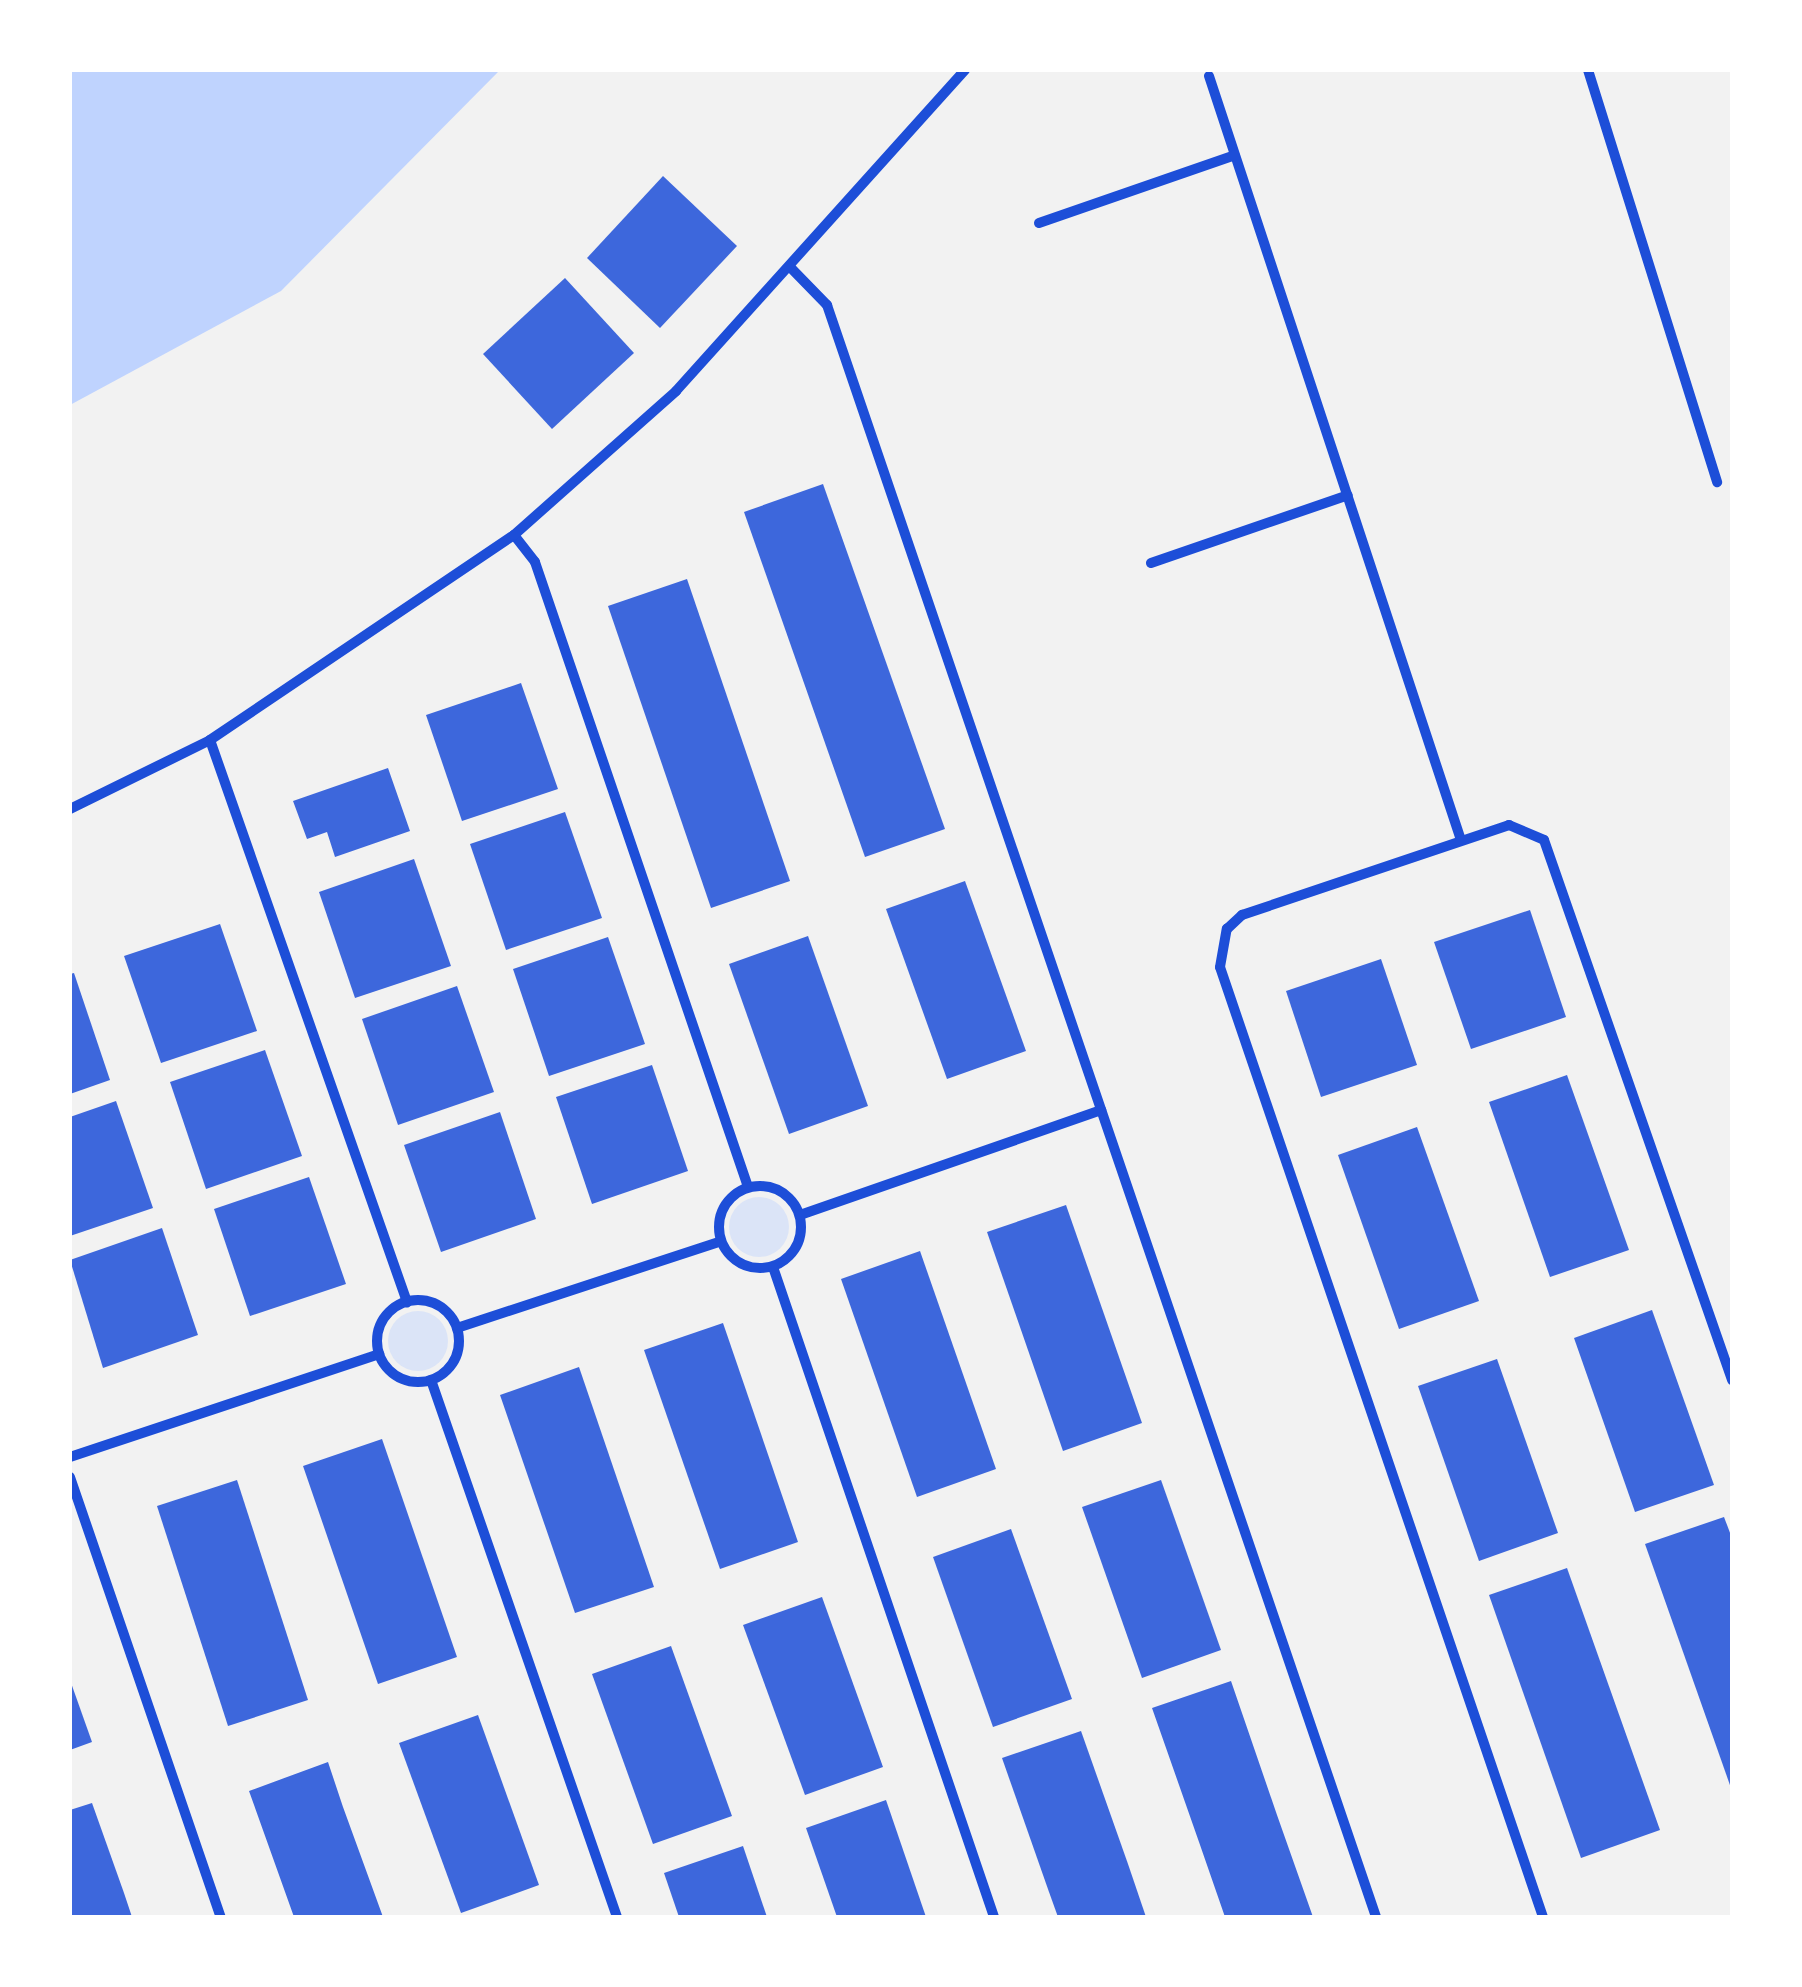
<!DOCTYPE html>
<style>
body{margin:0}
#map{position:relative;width:1802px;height:1987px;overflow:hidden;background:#f2f2f2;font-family:"Source Sans 3",sans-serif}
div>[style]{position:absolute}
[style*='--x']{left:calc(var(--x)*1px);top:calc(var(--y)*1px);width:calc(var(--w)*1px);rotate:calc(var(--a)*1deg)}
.green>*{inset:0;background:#dbe4f7}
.round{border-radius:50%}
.water>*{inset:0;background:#bfd3fe}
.building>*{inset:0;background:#3d67dc}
.minor>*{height:10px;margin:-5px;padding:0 5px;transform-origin:5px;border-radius:5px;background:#1d4ed8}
.minor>.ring{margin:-5px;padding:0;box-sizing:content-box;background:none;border:10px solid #1d4ed8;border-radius:50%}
span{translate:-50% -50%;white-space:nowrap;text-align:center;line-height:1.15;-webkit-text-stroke:10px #fff;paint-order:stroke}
.frame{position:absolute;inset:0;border:72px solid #fff;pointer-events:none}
</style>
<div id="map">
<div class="green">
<i class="round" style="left:729px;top:1197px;width:60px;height:60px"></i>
<i class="round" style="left:388px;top:1311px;width:60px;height:60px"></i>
</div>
<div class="water">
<i style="clip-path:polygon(70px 70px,500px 70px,281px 291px,70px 405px)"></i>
</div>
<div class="building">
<i style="clip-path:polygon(663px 176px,737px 246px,660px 328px,587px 258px)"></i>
<i style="clip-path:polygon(565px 278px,634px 353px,552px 429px,483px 354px)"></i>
<i style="clip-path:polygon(823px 484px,945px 829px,865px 857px,744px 512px)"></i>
<i style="clip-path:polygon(687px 579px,790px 881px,711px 908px,608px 606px)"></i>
<i style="clip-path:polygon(521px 683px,558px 789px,462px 821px,426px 715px)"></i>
<i style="clip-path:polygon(388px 768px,410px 831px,335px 857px,327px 832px,307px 839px,293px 801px)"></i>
<i style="clip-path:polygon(565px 812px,602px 918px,506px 950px,470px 844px)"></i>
<i style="clip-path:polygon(414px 859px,451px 966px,355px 998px,319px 892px)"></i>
<i style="clip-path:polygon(965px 881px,1026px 1051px,947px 1079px,886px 909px)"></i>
<i style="clip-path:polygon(1530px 910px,1566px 1017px,1471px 1049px,1434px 942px)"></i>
<i style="clip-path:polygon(220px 924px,257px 1031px,161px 1063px,124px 956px)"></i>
<i style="clip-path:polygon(808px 936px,868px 1106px,789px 1134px,729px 964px)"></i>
<i style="clip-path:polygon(608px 937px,645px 1044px,549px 1076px,513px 969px)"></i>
<i style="clip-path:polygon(1381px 959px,1417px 1065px,1321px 1097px,1286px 991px)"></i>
<i style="clip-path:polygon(74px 973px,110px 1080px,70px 1094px,70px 974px)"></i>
<i style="clip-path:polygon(457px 986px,494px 1092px,398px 1125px,362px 1019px)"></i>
<i style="clip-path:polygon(265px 1050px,302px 1156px,206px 1189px,170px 1082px)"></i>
<i style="clip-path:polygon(652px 1065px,688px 1171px,592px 1204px,556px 1097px)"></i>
<i style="clip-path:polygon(1567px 1075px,1629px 1250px,1550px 1277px,1489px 1102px)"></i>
<i style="clip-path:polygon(116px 1101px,153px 1208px,70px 1236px,70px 1117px)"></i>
<i style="clip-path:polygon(500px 1112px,536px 1219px,441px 1252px,404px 1145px)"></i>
<i style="clip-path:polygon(1417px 1127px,1479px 1301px,1399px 1329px,1338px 1155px)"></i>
<i style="clip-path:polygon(309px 1177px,346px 1284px,250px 1316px,214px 1209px)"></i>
<i style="clip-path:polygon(1066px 1205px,1142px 1423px,1063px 1451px,987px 1232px)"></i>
<i style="clip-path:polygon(162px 1228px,198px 1335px,103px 1368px,70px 1260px)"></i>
<i style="clip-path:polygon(920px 1251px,996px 1469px,917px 1497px,841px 1279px)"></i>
<i style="clip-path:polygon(1652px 1310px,1714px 1485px,1635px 1512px,1574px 1338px)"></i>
<i style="clip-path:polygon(723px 1323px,798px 1542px,720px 1569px,644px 1350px)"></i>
<i style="clip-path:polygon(1497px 1359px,1558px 1533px,1479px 1561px,1418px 1386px)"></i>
<i style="clip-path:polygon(579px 1367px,654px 1587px,575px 1613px,500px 1395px)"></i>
<i style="clip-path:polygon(382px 1439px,457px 1657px,378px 1684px,303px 1466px)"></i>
<i style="clip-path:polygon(237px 1480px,308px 1700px,228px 1726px,157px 1506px)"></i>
<i style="clip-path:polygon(1161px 1480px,1221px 1650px,1142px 1678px,1082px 1507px)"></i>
<i style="clip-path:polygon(1724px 1517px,1732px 1538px,1731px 1788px,1645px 1544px)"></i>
<i style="clip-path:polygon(1011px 1529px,1072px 1699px,993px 1727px,933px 1557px)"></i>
<i style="clip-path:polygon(1567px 1568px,1660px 1830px,1581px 1858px,1489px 1595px)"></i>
<i style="clip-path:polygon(822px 1597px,883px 1767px,805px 1795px,743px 1625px)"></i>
<i style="clip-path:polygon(671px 1646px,732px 1816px,653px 1844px,592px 1674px)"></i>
<i style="clip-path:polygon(70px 1680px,92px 1742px,70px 1750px)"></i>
<i style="clip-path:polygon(1231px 1681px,1277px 1815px,1313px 1917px,1225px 1917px,1199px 1842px,1152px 1708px)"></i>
<i style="clip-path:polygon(478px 1715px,539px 1885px,461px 1913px,399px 1743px)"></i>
<i style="clip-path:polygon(1081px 1731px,1128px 1864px,1146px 1917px,1058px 1917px,1049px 1892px,1002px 1758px)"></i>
<i style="clip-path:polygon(328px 1762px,343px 1807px,383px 1917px,294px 1917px,249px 1791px)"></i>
<i style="clip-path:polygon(886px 1800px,926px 1917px,837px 1917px,806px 1828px)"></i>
<i style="clip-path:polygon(92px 1803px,124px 1893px,132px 1917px,70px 1917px,70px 1810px)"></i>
<i style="clip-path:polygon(743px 1846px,767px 1917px,679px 1917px,664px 1873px)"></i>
</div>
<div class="minor">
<i style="--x:1588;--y:70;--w:432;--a:72.6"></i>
<i style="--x:1209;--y:76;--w:804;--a:71.75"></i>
<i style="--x:1039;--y:223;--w:207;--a:-19.1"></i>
<i style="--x:791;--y:268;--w:52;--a:45.8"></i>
<i style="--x:827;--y:305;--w:1703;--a:71.19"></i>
<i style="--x:514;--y:535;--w:34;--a:52"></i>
<i style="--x:535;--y:562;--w:660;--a:71.18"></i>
<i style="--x:1151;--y:563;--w:208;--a:-19"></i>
<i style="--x:210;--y:740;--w:596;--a:70.68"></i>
<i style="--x:70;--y:809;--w:156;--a:-26.2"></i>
<i style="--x:210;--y:740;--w:367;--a:-34"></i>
<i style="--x:514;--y:535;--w:217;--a:-41.6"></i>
<i style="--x:676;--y:391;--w:432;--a:-48"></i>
<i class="ring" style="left:719px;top:1186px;width:72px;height:72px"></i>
<i style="--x:800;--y:1215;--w:319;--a:-19.2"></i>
<i style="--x:773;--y:1267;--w:687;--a:71.22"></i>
<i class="ring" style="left:377px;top:1300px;width:72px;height:72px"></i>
<i style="--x:457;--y:1328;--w:278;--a:-18.2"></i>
<i style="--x:431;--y:1380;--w:568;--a:70.9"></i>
<i style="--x:70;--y:1457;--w:326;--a:-18.4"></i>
<i style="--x:70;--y:1477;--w:465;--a:71.1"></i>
<i style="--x:1543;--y:1917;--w:1003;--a:-108.78"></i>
<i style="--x:1220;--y:967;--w:39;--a:-80"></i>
<i style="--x:1227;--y:929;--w:21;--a:-43"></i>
<i style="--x:1242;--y:915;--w:282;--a:-18.6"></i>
<i style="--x:1509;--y:825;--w:38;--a:23"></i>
<i style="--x:1544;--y:840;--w:572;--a:70.8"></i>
</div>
<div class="frame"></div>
</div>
